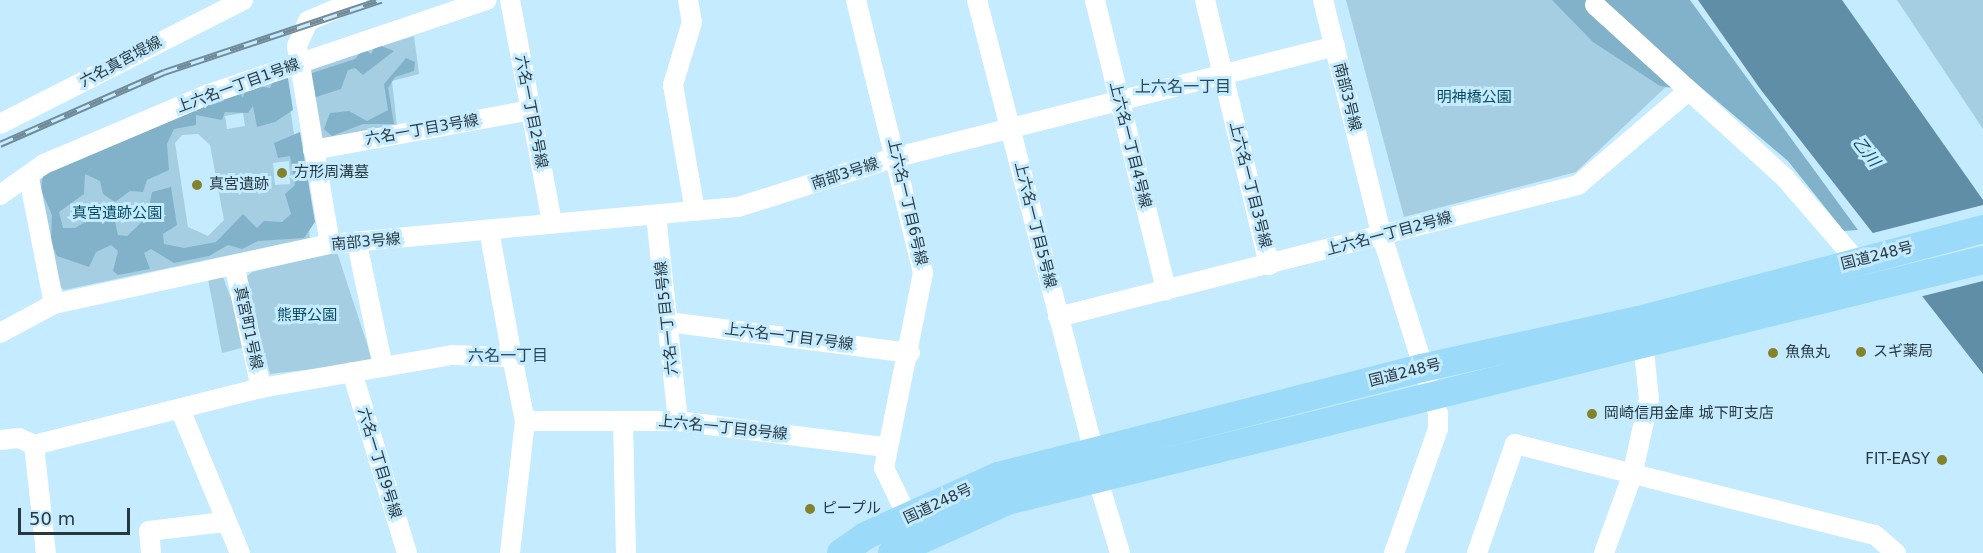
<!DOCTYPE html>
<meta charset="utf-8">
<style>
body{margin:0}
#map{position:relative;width:1983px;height:553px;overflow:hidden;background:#c4ebff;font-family:"DejaVu Sans","Noto Sans JP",sans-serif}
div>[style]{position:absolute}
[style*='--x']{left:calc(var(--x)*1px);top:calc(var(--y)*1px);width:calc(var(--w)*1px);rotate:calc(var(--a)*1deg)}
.green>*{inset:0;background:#a6cee3}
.forest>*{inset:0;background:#81b2ca}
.water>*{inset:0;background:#5f8ea6}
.pier>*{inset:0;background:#c4ebff}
.minor>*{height:20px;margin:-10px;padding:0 10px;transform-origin:10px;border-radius:10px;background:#fff}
.highway>*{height:28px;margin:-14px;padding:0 14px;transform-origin:14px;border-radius:14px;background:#9cdafa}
.rail>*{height:7px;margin-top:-3.5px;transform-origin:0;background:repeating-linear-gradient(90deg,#c4ebff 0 14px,#708a97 0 28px);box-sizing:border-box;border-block:2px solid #708a97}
.dots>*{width:16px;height:16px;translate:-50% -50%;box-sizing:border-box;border:3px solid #c4ebff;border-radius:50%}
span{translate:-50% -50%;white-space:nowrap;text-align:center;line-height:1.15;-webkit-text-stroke:6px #c4ebff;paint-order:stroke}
.street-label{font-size:15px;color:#28383f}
.park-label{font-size:15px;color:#074a64}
.poi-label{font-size:15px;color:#28383f}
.left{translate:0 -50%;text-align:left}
.right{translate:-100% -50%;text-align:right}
.neighbourhood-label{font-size:16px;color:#284a5b}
.water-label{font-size:16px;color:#0c4d66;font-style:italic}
.scale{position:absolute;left:18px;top:508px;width:112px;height:27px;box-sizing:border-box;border:3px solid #28383f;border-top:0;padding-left:8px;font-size:18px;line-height:21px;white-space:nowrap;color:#28383f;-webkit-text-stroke:4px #c4ebff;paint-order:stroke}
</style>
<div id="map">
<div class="green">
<i style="clip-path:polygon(1346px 0,1582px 0,1671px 82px,1576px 172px,1404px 217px)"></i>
<i style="clip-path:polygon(1897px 0,1983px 0,1983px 129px)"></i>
<i style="clip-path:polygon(414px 36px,419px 74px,392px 81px,397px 126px,314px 140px,303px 71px)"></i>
<i style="clip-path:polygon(evenodd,285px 75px,310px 238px,64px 290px,59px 286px,34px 182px,285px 75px,243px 113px,245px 126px,227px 129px,225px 116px,243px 113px,285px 75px,198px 134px,210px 145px,224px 220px,208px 236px,188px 227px,175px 143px,182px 135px,198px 134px,285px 75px,289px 161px,290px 184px,275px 185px,273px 163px,289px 161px)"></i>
<i style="clip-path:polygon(337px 252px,373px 362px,270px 374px,245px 278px,252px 272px)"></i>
<i style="clip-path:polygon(223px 277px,249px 346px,222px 353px,208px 279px)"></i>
</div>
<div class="forest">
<i style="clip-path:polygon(1552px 0,1690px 0,1858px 230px,1844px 231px,1788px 161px,1691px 79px,1678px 89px,1660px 86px,1593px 42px)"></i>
<i style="clip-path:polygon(376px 44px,394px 51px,363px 75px,355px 68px,348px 70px,341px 89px,310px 99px,306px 75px,355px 59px,364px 48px,371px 54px)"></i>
<i style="clip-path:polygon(406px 58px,415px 62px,414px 71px,395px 77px,388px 88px,394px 124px,363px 124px,332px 136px,324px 129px,330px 113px,349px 111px,367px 121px,388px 110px,384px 84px)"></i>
<i style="clip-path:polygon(287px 72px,293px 110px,275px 122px,257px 127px,253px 106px,248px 113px,225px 112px,222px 120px,196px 115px,196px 125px,174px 129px,167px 144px,169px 170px,147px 180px,143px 192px,130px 191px,115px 202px,103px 194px,100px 181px,85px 174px,84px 194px,59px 212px,63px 228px,75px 228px,103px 211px,113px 213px,118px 235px,127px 236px,147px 217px,152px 192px,171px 187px,177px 225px,163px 234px,164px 244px,184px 248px,216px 242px,243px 214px,257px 228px,264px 221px,282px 222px,291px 214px,285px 194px,295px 185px,290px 156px,278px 158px,274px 143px,300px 132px,315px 222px,304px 238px,258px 241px,242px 249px,228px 245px,209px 256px,174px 263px,151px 249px,144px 253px,150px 269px,118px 275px,113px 271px,118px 251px,111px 245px,96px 252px,89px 267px,57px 256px,51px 242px,52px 215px,41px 190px,43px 175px,239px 92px,243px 98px,247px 84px,270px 88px,275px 75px)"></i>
</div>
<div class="water">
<i style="clip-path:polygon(1698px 0,1842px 0,1983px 200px,1983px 374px,1761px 90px)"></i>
</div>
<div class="pier">
<i style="clip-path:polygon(1983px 205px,1983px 281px,1919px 297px,1869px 234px)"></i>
</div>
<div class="minor">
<i style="--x:510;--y:0;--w:227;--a:79.3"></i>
<i style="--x:688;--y:0;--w:22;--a:80"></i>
<i style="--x:692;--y:22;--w:66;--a:106.8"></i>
<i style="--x:673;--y:85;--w:128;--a:80.1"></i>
<i style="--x:856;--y:0;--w:281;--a:76.2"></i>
<i style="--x:923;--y:273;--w:199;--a:101.3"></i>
<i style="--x:884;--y:468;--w:67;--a:64.2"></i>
<i style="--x:977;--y:0;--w:465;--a:75.5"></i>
<i style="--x:1095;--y:0;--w:299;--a:76.2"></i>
<i style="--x:1205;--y:0;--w:273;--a:76.4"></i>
<i style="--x:1323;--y:0;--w:243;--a:76"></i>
<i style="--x:1382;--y:236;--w:187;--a:72.5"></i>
<i style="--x:1438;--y:414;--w:15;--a:90"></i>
<i style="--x:1438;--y:429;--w:132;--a:109.5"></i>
<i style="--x:1595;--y:5;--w:258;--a:42.3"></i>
<i style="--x:1786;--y:179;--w:107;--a:49.2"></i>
<i style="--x:0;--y:124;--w:273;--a:-27"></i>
<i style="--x:313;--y:150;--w:222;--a:-10.4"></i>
<i style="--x:29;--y:178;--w:128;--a:78.8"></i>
<i style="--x:0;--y:195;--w:54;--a:-35.2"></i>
<i style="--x:44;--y:164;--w:179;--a:-23"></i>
<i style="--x:209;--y:94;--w:293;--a:-18.7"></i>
<i style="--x:656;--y:215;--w:207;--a:83.9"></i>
<i style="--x:489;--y:230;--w:129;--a:79.7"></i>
<i style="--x:357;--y:243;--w:127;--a:78.2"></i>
<i style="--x:330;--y:244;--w:201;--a:-99.5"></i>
<i style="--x:297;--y:46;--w:27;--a:-66"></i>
<i style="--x:308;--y:21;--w:53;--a:-23.2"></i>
<i style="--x:235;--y:268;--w:123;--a:77.8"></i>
<i style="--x:1058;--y:317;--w:536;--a:-14.24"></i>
<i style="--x:1578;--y:185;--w:145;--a:-40.5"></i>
<i style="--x:668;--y:322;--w:244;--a:7.3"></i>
<i style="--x:0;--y:333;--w:61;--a:-28.2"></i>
<i style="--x:54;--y:304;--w:282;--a:-12.3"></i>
<i style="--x:330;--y:244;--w:410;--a:-5.2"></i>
<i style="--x:738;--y:207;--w:167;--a:-17.5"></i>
<i style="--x:897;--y:157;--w:452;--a:-14.2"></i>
<i style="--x:352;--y:372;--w:189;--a:73.1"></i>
<i style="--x:180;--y:409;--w:156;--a:67.4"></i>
<i style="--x:525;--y:421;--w:153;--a:0"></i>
<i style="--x:678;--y:421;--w:209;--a:7.2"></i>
<i style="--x:623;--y:421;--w:132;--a:88.7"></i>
<i style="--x:0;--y:440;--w:19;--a:-6"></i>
<i style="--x:19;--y:438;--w:17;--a:25"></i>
<i style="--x:34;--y:445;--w:234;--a:-14.1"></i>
<i style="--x:261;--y:388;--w:194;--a:-9.8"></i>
<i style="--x:452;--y:355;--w:60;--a:1.9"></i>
<i style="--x:512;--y:357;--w:65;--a:78.5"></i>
<i style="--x:525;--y:421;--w:133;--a:96.5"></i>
<i style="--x:34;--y:445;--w:109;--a:83.7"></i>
<i style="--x:1098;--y:480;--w:76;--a:73.2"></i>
<i style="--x:151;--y:553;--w:22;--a:-95"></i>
<i style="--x:149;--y:531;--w:76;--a:-6.8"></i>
<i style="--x:1477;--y:553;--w:115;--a:-70.8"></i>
<i style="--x:1515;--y:444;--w:371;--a:14.2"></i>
<i style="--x:1875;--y:535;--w:28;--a:41"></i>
<i style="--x:1604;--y:553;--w:82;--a:-70"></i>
<i style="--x:1632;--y:476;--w:79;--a:-77.6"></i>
<i style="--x:1649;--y:399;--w:67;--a:-96"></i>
</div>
<div class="highway">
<i style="--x:841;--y:553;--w:29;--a:-35"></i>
<i style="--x:865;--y:536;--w:146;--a:-24.3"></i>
<i style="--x:998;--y:476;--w:438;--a:-14.3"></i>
<i style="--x:1422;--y:368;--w:222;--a:-12.5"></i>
<i style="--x:1639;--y:320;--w:356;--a:-14.8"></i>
<i style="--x:892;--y:553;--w:126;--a:-24.3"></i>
<i style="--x:1007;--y:501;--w:1005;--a:-13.87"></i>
</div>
<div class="rail">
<i style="--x:0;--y:144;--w:179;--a:-23.7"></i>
<i style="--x:164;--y:72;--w:229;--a:-18.4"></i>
</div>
<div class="dots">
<i style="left:282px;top:173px;background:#84832c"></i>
<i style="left:197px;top:185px;background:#84832c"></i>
<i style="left:1861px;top:352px;background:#84832c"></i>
<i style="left:1773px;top:353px;background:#84832c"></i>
<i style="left:1592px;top:414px;background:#84832c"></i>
<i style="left:1942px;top:460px;background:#84832c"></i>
<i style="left:810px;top:509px;background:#84832c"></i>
</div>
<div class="street-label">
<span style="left:121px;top:62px;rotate:-28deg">六名真宮堤線</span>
<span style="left:238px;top:86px;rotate:-20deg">上六名一丁目1号線</span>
<span style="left:1347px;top:97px;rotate:76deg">南部3号線</span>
<span style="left:531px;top:112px;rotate:79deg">六名一丁目2号線</span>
<span style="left:422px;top:130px;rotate:-10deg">六名一丁目3号線</span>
<span style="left:1130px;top:145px;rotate:76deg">上六名一丁目4号線</span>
<span style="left:845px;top:174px;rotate:-18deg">南部3号線</span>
<span style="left:1250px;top:185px;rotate:76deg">上六名一丁目3号線</span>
<span style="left:907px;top:202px;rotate:77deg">上六名一丁目6号線</span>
<span style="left:1035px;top:225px;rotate:76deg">上六名一丁目5号線</span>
<span style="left:1389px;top:234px;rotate:-15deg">上六名一丁目2号線</span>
<span style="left:366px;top:242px;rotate:-5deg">南部3号線</span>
<span style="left:1877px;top:256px;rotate:-14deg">国道248号</span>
<span style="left:667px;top:318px;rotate:-96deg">六名一丁目5号線</span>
<span style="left:248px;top:328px;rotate:78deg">真宮町1号線</span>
<span style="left:789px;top:337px;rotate:7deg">上六名一丁目7号線</span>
<span style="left:1405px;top:373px;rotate:-14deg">国道248号</span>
<span style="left:723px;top:428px;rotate:6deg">上六名一丁目8号線</span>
<span style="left:379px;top:463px;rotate:73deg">六名一丁目9号線</span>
<span style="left:938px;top:504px;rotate:-25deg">国道248号</span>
</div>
<div class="park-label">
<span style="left:1474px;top:98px">明神橋公園</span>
<span style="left:117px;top:214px">真宮遺跡公園</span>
<span style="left:307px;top:316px">熊野公園</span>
</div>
<div class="poi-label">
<span class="left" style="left:294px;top:173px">方形周溝墓</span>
<span class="left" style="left:209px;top:185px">真宮遺跡</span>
<span class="left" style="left:1873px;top:352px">スギ薬局</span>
<span class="left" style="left:1785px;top:353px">魚魚丸</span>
<span class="left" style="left:1604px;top:414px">岡崎信用金庫 城下町支店</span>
<span class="right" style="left:1930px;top:460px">FIT-EASY</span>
<span class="left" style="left:822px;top:509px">ピープル</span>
</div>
<div class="neighbourhood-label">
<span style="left:1183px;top:87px">上六名一丁目</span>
<span style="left:508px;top:356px">六名一丁目</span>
</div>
<div class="water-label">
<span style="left:1866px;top:152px;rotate:52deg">乙川</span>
</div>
<div class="scale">50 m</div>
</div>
